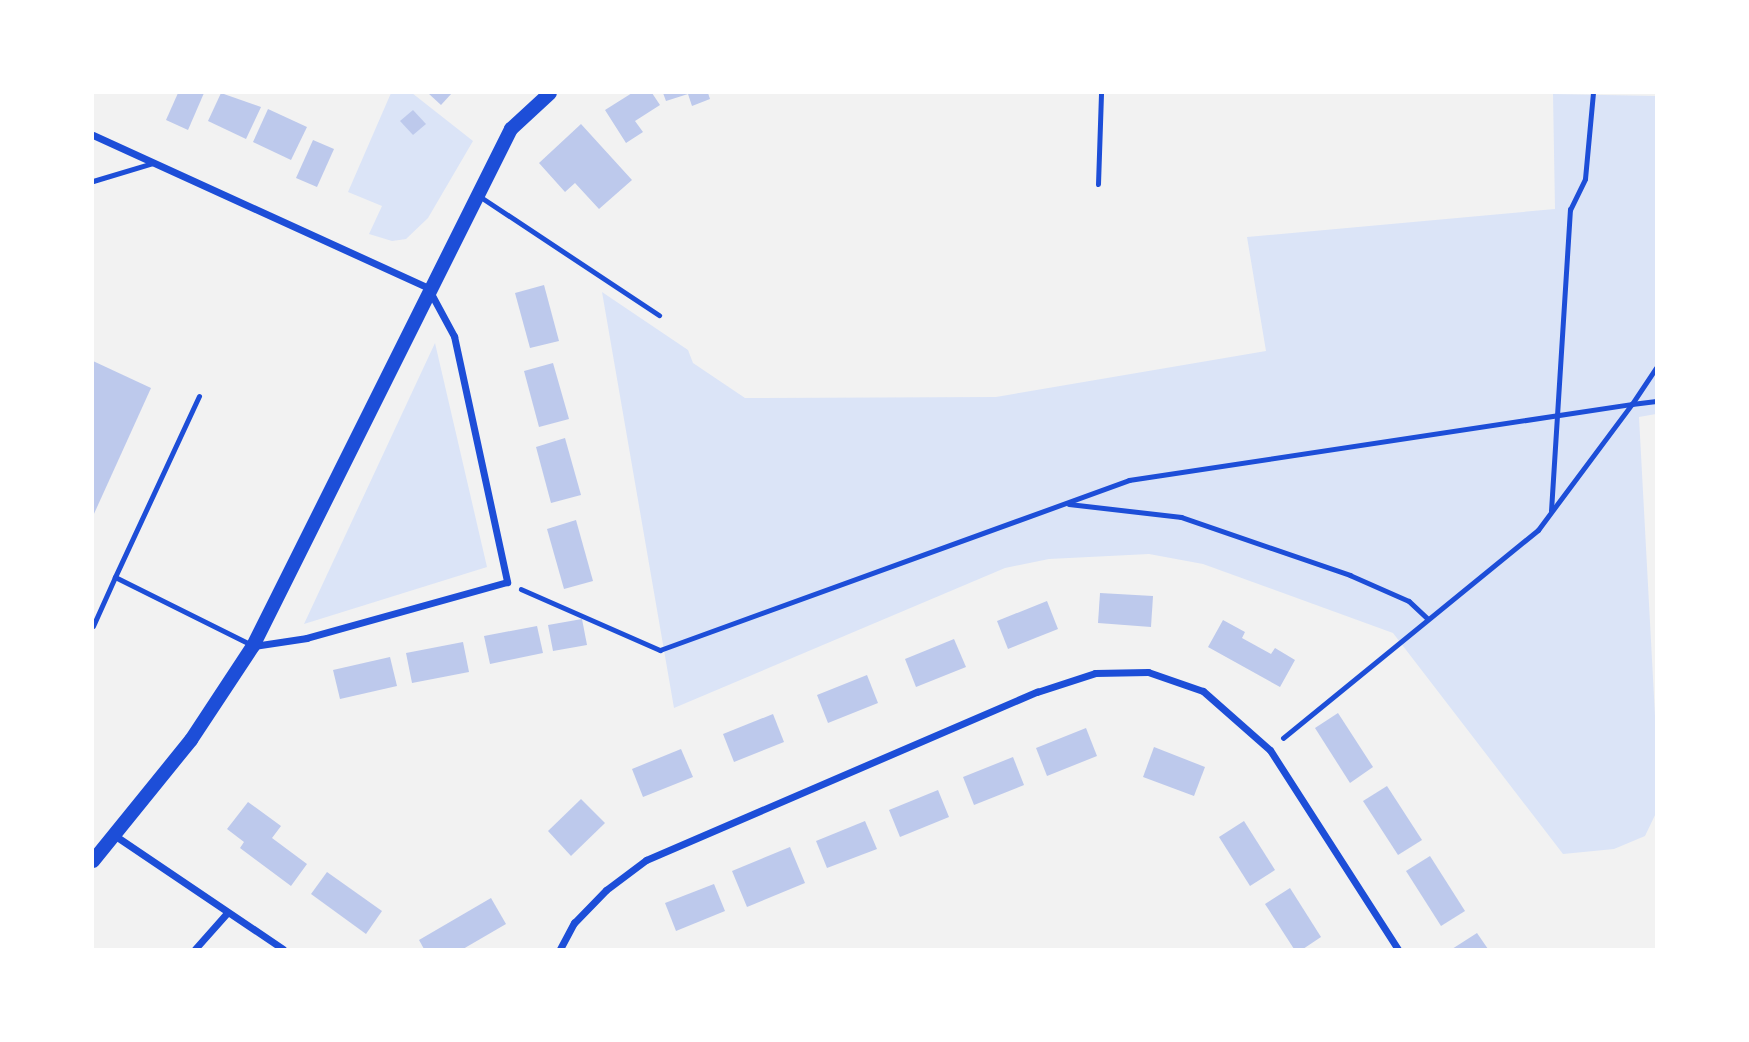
<!DOCTYPE html>
<style>
body{margin:0}
#map{position:relative;width:1749px;height:1042px;overflow:hidden;background:#f2f2f2;font-family:"Libre Baskerville",serif}
div>[style]{position:absolute}
[style*='--x']{left:calc(var(--x)*1px);top:calc(var(--y)*1px);width:calc(var(--w)*1px);rotate:calc(var(--a)*1deg)}
.green>*{inset:0;background:#dbe4f7}
.building>*{inset:0;background:#bdc9ec}
.path>*{height:4.5px;margin:-2.25px;padding:0 2.25px;transform-origin:2.25px;border-radius:2.25px;background:#1d4ed8}
.service>*{height:5px;margin:-2.5px;padding:0 2.5px;transform-origin:2.5px;border-radius:2.5px;background:#1d4ed8}
.minor>*{height:7px;margin:-3.5px;padding:0 3.5px;transform-origin:3.5px;border-radius:3.5px;background:#1d4ed8}
.secondary>*{height:14px;margin:-7px;padding:0 7px;transform-origin:7px;border-radius:7px;background:#1d4ed8}
span{translate:-50% -50%;white-space:nowrap;text-align:center;line-height:1.15;-webkit-text-stroke:7px #fff;paint-order:stroke}
.frame{position:absolute;inset:0;border:94px solid #fff;pointer-events:none}
</style>
<div id="map">
<div class="green">
<i style="clip-path:polygon(391px 93px,412px 93px,473px 141px,428px 218px,406px 239px,392px 241px,369px 234px,382px 206px,348px 192px)"></i>
<i style="clip-path:polygon(1553px 94px,1656px 96px,1656px 414px,1639px 417px,1656px 734px,1656px 813px,1645px 836px,1614px 849px,1563px 854px,1393px 633px,1203px 564px,1149px 554px,1049px 559px,1005px 568px,674px 708px,602px 292px,688px 350px,693px 363px,745px 398px,996px 397px,1266px 351px,1247px 237px,1555px 209px)"></i>
<i style="clip-path:polygon(435px 343px,487px 567px,304px 624px)"></i>
</div>
<div class="building">
<i style="clip-path:polygon(178px 93px,204px 93px,188px 130px,166px 120px)"></i>
<i style="clip-path:polygon(221px 93px,261px 107px,246px 139px,208px 121px)"></i>
<i style="clip-path:polygon(428px 93px,452px 93px,441px 105px)"></i>
<i style="clip-path:polygon(632px 93px,652px 93px,660px 105px,635px 121px,643px 132px,626px 143px,605px 110px)"></i>
<i style="clip-path:polygon(663px 93px,708px 93px,710px 99px,692px 106px,688px 94px,666px 101px)"></i>
<i style="clip-path:polygon(268px 109px,307px 127px,291px 160px,253px 142px)"></i>
<i style="clip-path:polygon(413px 110px,426px 124px,413px 135px,400px 121px)"></i>
<i style="clip-path:polygon(581px 124px,632px 180px,599px 209px,575px 183px,565px 192px,539px 163px)"></i>
<i style="clip-path:polygon(313px 140px,334px 149px,317px 187px,296px 178px)"></i>
<i style="clip-path:polygon(544px 285px,559px 341px,530px 348px,515px 293px)"></i>
<i style="clip-path:polygon(93px 361px,151px 388px,93px 516px)"></i>
<i style="clip-path:polygon(553px 363px,569px 419px,539px 427px,524px 371px)"></i>
<i style="clip-path:polygon(565px 438px,581px 495px,551px 503px,536px 447px)"></i>
<i style="clip-path:polygon(576px 520px,593px 581px,564px 589px,547px 529px)"></i>
<i style="clip-path:polygon(1100px 593px,1153px 596px,1151px 627px,1098px 623px)"></i>
<i style="clip-path:polygon(1047px 601px,1058px 629px,1008px 649px,997px 621px)"></i>
<i style="clip-path:polygon(582px 619px,587px 645px,553px 651px,548px 625px)"></i>
<i style="clip-path:polygon(1223px 620px,1245px 632px,1242px 638px,1271px 654px,1275px 648px,1295px 660px,1280px 687px,1208px 647px)"></i>
<i style="clip-path:polygon(537px 626px,543px 653px,490px 664px,484px 636px)"></i>
<i style="clip-path:polygon(954px 639px,966px 667px,916px 687px,905px 659px)"></i>
<i style="clip-path:polygon(463px 642px,469px 672px,412px 683px,406px 653px)"></i>
<i style="clip-path:polygon(390px 657px,397px 686px,340px 699px,333px 670px)"></i>
<i style="clip-path:polygon(867px 675px,878px 703px,828px 723px,817px 695px)"></i>
<i style="clip-path:polygon(1338px 713px,1373px 767px,1350px 783px,1315px 728px)"></i>
<i style="clip-path:polygon(773px 714px,784px 742px,734px 762px,723px 734px)"></i>
<i style="clip-path:polygon(1086px 728px,1097px 756px,1047px 776px,1036px 748px)"></i>
<i style="clip-path:polygon(1154px 747px,1205px 767px,1194px 796px,1143px 777px)"></i>
<i style="clip-path:polygon(681px 749px,693px 777px,643px 797px,632px 769px)"></i>
<i style="clip-path:polygon(1013px 757px,1024px 785px,974px 805px,963px 777px)"></i>
<i style="clip-path:polygon(1387px 786px,1422px 840px,1398px 855px,1363px 801px)"></i>
<i style="clip-path:polygon(938px 790px,949px 817px,900px 837px,889px 810px)"></i>
<i style="clip-path:polygon(581px 799px,605px 823px,571px 856px,548px 831px)"></i>
<i style="clip-path:polygon(248px 802px,281px 826px,272px 838px,307px 864px,291px 886px,240px 848px,244px 842px,227px 829px)"></i>
<i style="clip-path:polygon(865px 821px,877px 849px,827px 868px,816px 841px)"></i>
<i style="clip-path:polygon(1244px 821px,1275px 870px,1250px 886px,1219px 837px)"></i>
<i style="clip-path:polygon(790px 847px,805px 883px,747px 907px,732px 871px)"></i>
<i style="clip-path:polygon(1430px 856px,1465px 911px,1441px 926px,1406px 871px)"></i>
<i style="clip-path:polygon(327px 872px,382px 911px,366px 934px,311px 894px)"></i>
<i style="clip-path:polygon(714px 884px,725px 911px,676px 931px,665px 903px)"></i>
<i style="clip-path:polygon(1290px 888px,1321px 937px,1303px 949px,1294px 949px,1265px 904px)"></i>
<i style="clip-path:polygon(491px 898px,506px 924px,463px 949px,424px 949px,419px 940px)"></i>
<i style="clip-path:polygon(1477px 933px,1488px 949px,1452px 949px)"></i>
</div>
<div class="path">
<i style="--x:1069;--y:504;--w:113;--a:6.6"></i>
<i style="--x:1181;--y:517;--w:179;--a:18.9"></i>
<i style="--x:1350;--y:575;--w:64;--a:23.8"></i>
<i style="--x:1409;--y:601;--w:25;--a:43"></i>
<i style="--x:1551;--y:511;--w:302;--a:-86.4"></i>
<i style="--x:1570;--y:210;--w:34;--a:-64"></i>
<i style="--x:1585;--y:179;--w:86;--a:-84.7"></i>
<i style="--x:521;--y:589;--w:152;--a:23.7"></i>
<i style="--x:660;--y:650;--w:499;--a:-19.9"></i>
<i style="--x:1129;--y:480;--w:509;--a:-8.59"></i>
<i style="--x:1632;--y:404;--w:43;--a:-56.3"></i>
<i style="--x:1283;--y:738;--w:329;--a:-39.2"></i>
<i style="--x:1538;--y:530;--w:157;--a:-53.3"></i>
<i style="--x:1632;--y:404;--w:24;--a:-7"></i>
</div>
<div class="service">
<i style="--x:93;--y:181;--w:63;--a:-16.7"></i>
<i style="--x:1098;--y:184;--w:91;--a:-88.1"></i>
<i style="--x:479;--y:196;--w:216;--a:33.5"></i>
<i style="--x:199;--y:396;--w:200;--a:114.9"></i>
<i style="--x:115;--y:577;--w:151;--a:26.4"></i>
<i style="--x:93;--y:626;--w:54;--a:-65.8"></i>
</div>
<div class="minor">
<i style="--x:93;--y:135;--w:368;--a:24.5"></i>
<i style="--x:428;--y:288;--w:55;--a:61.6"></i>
<i style="--x:454;--y:336;--w:252;--a:77.8"></i>
<i style="--x:507;--y:582;--w:208;--a:164.4"></i>
<i style="--x:307;--y:638;--w:54;--a:171.4"></i>
<i style="--x:117;--y:837;--w:200;--a:34"></i>
<i style="--x:195;--y:949;--w:48;--a:-48.4"></i>
<i style="--x:560;--y:949;--w:30;--a:-62"></i>
<i style="--x:574;--y:923;--w:46;--a:-45.9"></i>
<i style="--x:606;--y:890;--w:50;--a:-36.9"></i>
<i style="--x:646;--y:860;--w:426;--a:-23.3"></i>
<i style="--x:1037;--y:692;--w:61;--a:-18.1"></i>
<i style="--x:1095;--y:673;--w:53;--a:-1.1"></i>
<i style="--x:1148;--y:672;--w:58;--a:19.1"></i>
<i style="--x:1203;--y:691;--w:89;--a:41.4"></i>
<i style="--x:1270;--y:750;--w:237;--a:57.3"></i>
</div>
<div class="secondary">
<i style="--x:93;--y:861;--w:156;--a:-51"></i>
<i style="--x:191;--y:740;--w:113;--a:-56.6"></i>
<i style="--x:253;--y:646;--w:578;--a:-63.48"></i>
<i style="--x:511;--y:129;--w:53;--a:-42.7"></i>
</div>
<div class="frame"></div>
</div>
